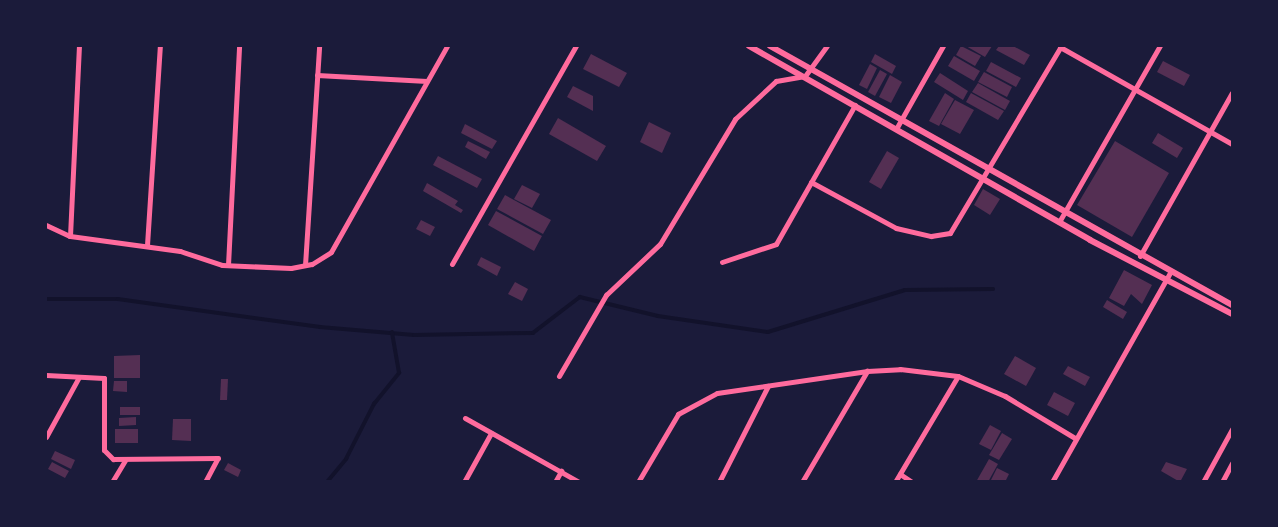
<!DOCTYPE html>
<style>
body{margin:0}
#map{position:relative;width:1278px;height:527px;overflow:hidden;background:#1b1b3a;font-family:Jost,sans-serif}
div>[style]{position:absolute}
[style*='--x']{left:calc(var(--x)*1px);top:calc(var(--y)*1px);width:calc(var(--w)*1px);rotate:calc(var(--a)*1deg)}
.stream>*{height:3.5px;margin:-1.75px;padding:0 1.75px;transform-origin:1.75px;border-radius:1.75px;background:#12122b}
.building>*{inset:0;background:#542f53}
.minor>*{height:5px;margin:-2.5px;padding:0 2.5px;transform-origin:2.5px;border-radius:2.5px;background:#ff6b9d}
.tertiary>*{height:6px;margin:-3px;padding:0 3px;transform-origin:3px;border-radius:3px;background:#ff6b9d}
span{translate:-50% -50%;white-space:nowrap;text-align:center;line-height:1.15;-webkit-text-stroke:5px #1b1b3a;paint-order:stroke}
.frame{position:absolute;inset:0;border:47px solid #1b1b3a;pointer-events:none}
</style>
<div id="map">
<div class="stream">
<i style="--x:46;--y:299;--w:72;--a:0"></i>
<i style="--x:118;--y:299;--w:204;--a:7.9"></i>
<i style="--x:320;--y:327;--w:94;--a:4.9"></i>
<i style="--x:414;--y:335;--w:119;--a:-1"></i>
<i style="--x:533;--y:333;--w:59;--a:-37.5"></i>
<i style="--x:580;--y:297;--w:80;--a:13.7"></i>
<i style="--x:658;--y:316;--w:111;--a:8.3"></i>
<i style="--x:768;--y:332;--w:143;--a:-17"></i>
<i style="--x:905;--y:290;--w:88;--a:-0.7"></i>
<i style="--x:327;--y:482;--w:30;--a:-50"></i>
<i style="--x:346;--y:459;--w:62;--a:-63"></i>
<i style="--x:374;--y:404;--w:40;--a:-51"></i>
<i style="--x:399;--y:373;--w:41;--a:-99.9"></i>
</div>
<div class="building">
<i style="clip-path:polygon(961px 46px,981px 56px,975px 66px,956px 55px)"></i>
<i style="clip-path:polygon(966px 46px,992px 46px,985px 57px)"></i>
<i style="clip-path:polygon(999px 46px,1013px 46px,1030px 55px,1024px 65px,996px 50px)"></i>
<i style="clip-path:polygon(591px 54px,627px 73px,619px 87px,583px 69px)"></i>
<i style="clip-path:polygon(875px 54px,896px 66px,892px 74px,871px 62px)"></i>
<i style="clip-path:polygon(954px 56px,980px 71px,974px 81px,948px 66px)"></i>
<i style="clip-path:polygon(1163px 61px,1190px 75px,1184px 86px,1157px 72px)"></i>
<i style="clip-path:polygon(991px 62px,1021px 78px,1016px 87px,986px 71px)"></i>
<i style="clip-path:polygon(870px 64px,877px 68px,867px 89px,859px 85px)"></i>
<i style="clip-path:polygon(880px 70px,887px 74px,875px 96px,868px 92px)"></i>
<i style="clip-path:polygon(984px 72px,1012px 87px,1007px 97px,978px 82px)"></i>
<i style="clip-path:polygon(940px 73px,968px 91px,963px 100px,934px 82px)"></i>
<i style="clip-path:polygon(890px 75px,902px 82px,891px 103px,879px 97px)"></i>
<i style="clip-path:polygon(978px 83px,1010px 101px,1005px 110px,972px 92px)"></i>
<i style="clip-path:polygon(573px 86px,593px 96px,593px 111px,567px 97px)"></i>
<i style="clip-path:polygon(945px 93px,954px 99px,939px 126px,929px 121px)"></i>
<i style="clip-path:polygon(971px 93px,1004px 111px,998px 120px,966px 102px)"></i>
<i style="clip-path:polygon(955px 100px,974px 110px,960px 134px,941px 124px)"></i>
<i style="clip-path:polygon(558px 118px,606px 146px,597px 161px,549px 134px)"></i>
<i style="clip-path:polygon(649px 122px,671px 133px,662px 153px,640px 142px)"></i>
<i style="clip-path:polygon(465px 124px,497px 141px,492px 149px,461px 133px)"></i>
<i style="clip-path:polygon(1158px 133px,1183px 148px,1177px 158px,1152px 143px)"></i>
<i style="clip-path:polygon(468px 141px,490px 152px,486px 159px,465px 147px)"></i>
<i style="clip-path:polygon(1115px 141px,1169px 173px,1132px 237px,1077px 205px)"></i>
<i style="clip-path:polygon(887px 151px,899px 158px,881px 189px,869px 182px)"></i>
<i style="clip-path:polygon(438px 156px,482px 179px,477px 188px,433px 165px)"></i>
<i style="clip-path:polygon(427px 183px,458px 201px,455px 205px,463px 210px,461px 213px,423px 191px)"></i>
<i style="clip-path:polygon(522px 185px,540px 194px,532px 208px,514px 199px)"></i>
<i style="clip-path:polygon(983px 189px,1000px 199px,990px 215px,974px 205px)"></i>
<i style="clip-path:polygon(505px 195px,551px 220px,543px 234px,497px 209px)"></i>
<i style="clip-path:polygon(496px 211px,542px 236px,534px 251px,488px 225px)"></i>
<i style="clip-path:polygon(421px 220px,435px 227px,430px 236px,416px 229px)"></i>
<i style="clip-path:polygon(481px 257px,501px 267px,497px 276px,477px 265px)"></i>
<i style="clip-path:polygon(1124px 270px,1152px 285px,1142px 304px,1131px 294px,1124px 306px,1109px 298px)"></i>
<i style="clip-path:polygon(515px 282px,528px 289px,522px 301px,508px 294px)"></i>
<i style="clip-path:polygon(1107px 300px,1127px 312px,1123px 319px,1103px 307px)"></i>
<i style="clip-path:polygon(140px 355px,140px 378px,114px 378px,114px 356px)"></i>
<i style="clip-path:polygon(1015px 356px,1036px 368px,1026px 386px,1004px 374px)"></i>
<i style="clip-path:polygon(1068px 366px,1090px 377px,1085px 386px,1063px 374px)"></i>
<i style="clip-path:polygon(221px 379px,228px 379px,227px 400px,220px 400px)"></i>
<i style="clip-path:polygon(114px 381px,127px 381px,127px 392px,113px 391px)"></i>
<i style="clip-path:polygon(1054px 392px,1075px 403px,1068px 416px,1047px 405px)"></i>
<i style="clip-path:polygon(120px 407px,140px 407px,140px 415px,120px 415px)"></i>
<i style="clip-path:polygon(136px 417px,136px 425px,119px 426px,119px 418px)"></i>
<i style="clip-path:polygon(173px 419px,191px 419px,191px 441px,172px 440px)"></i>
<i style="clip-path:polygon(990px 425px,1001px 431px,991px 450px,979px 444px)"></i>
<i style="clip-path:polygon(115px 429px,138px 429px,138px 443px,115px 443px)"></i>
<i style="clip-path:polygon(1002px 433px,1012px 439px,999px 460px,989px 455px)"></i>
<i style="clip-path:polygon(55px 451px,75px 460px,71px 469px,51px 459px)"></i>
<i style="clip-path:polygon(989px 459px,998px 464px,988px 482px,976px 482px)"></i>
<i style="clip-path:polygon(52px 462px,69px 471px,65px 478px,48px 469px)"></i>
<i style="clip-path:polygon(1166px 462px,1187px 469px,1180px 482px,1161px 471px)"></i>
<i style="clip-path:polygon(228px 463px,241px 470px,238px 477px,224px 470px)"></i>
<i style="clip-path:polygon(997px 468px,1009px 474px,1005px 482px,990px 482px)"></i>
</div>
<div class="minor">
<i style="--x:1060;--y:47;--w:197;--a:29.4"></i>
<i style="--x:317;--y:75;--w:110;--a:3.1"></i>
<i style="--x:896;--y:129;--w:95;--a:-60.5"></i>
<i style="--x:811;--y:182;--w:97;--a:28.4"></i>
<i style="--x:896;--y:228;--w:36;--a:13"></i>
<i style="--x:931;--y:236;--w:19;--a:-9"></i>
<i style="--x:950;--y:233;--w:217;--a:-59.3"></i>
<i style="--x:1059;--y:222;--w:203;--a:-60.2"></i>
<i style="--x:46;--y:225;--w:26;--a:25"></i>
<i style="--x:70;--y:236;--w:111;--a:7.8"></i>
<i style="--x:180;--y:251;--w:44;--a:18.4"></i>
<i style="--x:222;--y:265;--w:69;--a:2.5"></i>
<i style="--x:291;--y:268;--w:21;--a:-11"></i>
<i style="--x:312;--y:264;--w:22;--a:-32"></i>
<i style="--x:331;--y:252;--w:236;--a:-60.6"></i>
<i style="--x:70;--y:236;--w:190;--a:-87.3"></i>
<i style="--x:147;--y:245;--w:199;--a:-86.3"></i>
<i style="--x:1140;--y:256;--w:187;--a:-60.6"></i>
<i style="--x:722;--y:262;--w:57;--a:-18.4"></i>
<i style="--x:776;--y:244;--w:160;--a:-60.4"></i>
<i style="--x:452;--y:264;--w:251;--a:-60.4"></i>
<i style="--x:228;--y:265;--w:219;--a:-87.1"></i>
<i style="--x:305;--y:265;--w:219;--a:-86.3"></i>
<i style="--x:46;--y:375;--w:58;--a:3"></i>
<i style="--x:104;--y:378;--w:72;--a:90"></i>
<i style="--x:104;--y:450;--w:13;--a:45"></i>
<i style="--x:113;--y:459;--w:105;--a:-0.5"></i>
<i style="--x:559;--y:376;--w:94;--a:-59.9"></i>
<i style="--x:606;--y:295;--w:74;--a:-43.4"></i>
<i style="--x:660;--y:244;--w:146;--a:-59"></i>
<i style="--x:735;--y:119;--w:56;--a:-42.8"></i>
<i style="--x:776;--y:81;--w:29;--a:-10"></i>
<i style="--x:805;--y:76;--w:37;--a:-54"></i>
<i style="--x:465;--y:418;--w:131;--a:29.3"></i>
<i style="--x:46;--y:437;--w:68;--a:-61.2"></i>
<i style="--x:900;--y:474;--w:14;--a:34"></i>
<i style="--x:112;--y:482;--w:26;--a:-59"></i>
<i style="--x:205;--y:482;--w:27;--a:-62"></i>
<i style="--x:464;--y:482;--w:56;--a:-61.1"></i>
<i style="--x:555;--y:482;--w:13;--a:-61"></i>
<i style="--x:638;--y:482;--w:79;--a:-59.5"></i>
<i style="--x:678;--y:414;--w:44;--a:-28.3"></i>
<i style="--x:717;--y:393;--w:152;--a:-8.3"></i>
<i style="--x:867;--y:371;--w:33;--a:-3"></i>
<i style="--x:900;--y:369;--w:58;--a:6.9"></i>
<i style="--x:958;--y:376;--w:51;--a:23.1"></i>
<i style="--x:1005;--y:396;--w:82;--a:31"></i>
<i style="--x:719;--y:482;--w:108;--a:-63"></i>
<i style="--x:802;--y:482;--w:129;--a:-59.6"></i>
<i style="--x:895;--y:482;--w:123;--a:-59.3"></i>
<i style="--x:1052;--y:482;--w:240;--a:-60.6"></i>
<i style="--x:1203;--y:482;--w:60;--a:-61.3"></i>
<i style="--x:1222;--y:482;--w:21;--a:-62"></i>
</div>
<div class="tertiary">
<i style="--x:749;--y:46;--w:392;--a:29.6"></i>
<i style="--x:1090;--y:240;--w:160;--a:27.5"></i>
<i style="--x:770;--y:46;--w:530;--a:29.28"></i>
</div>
<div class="frame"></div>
</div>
